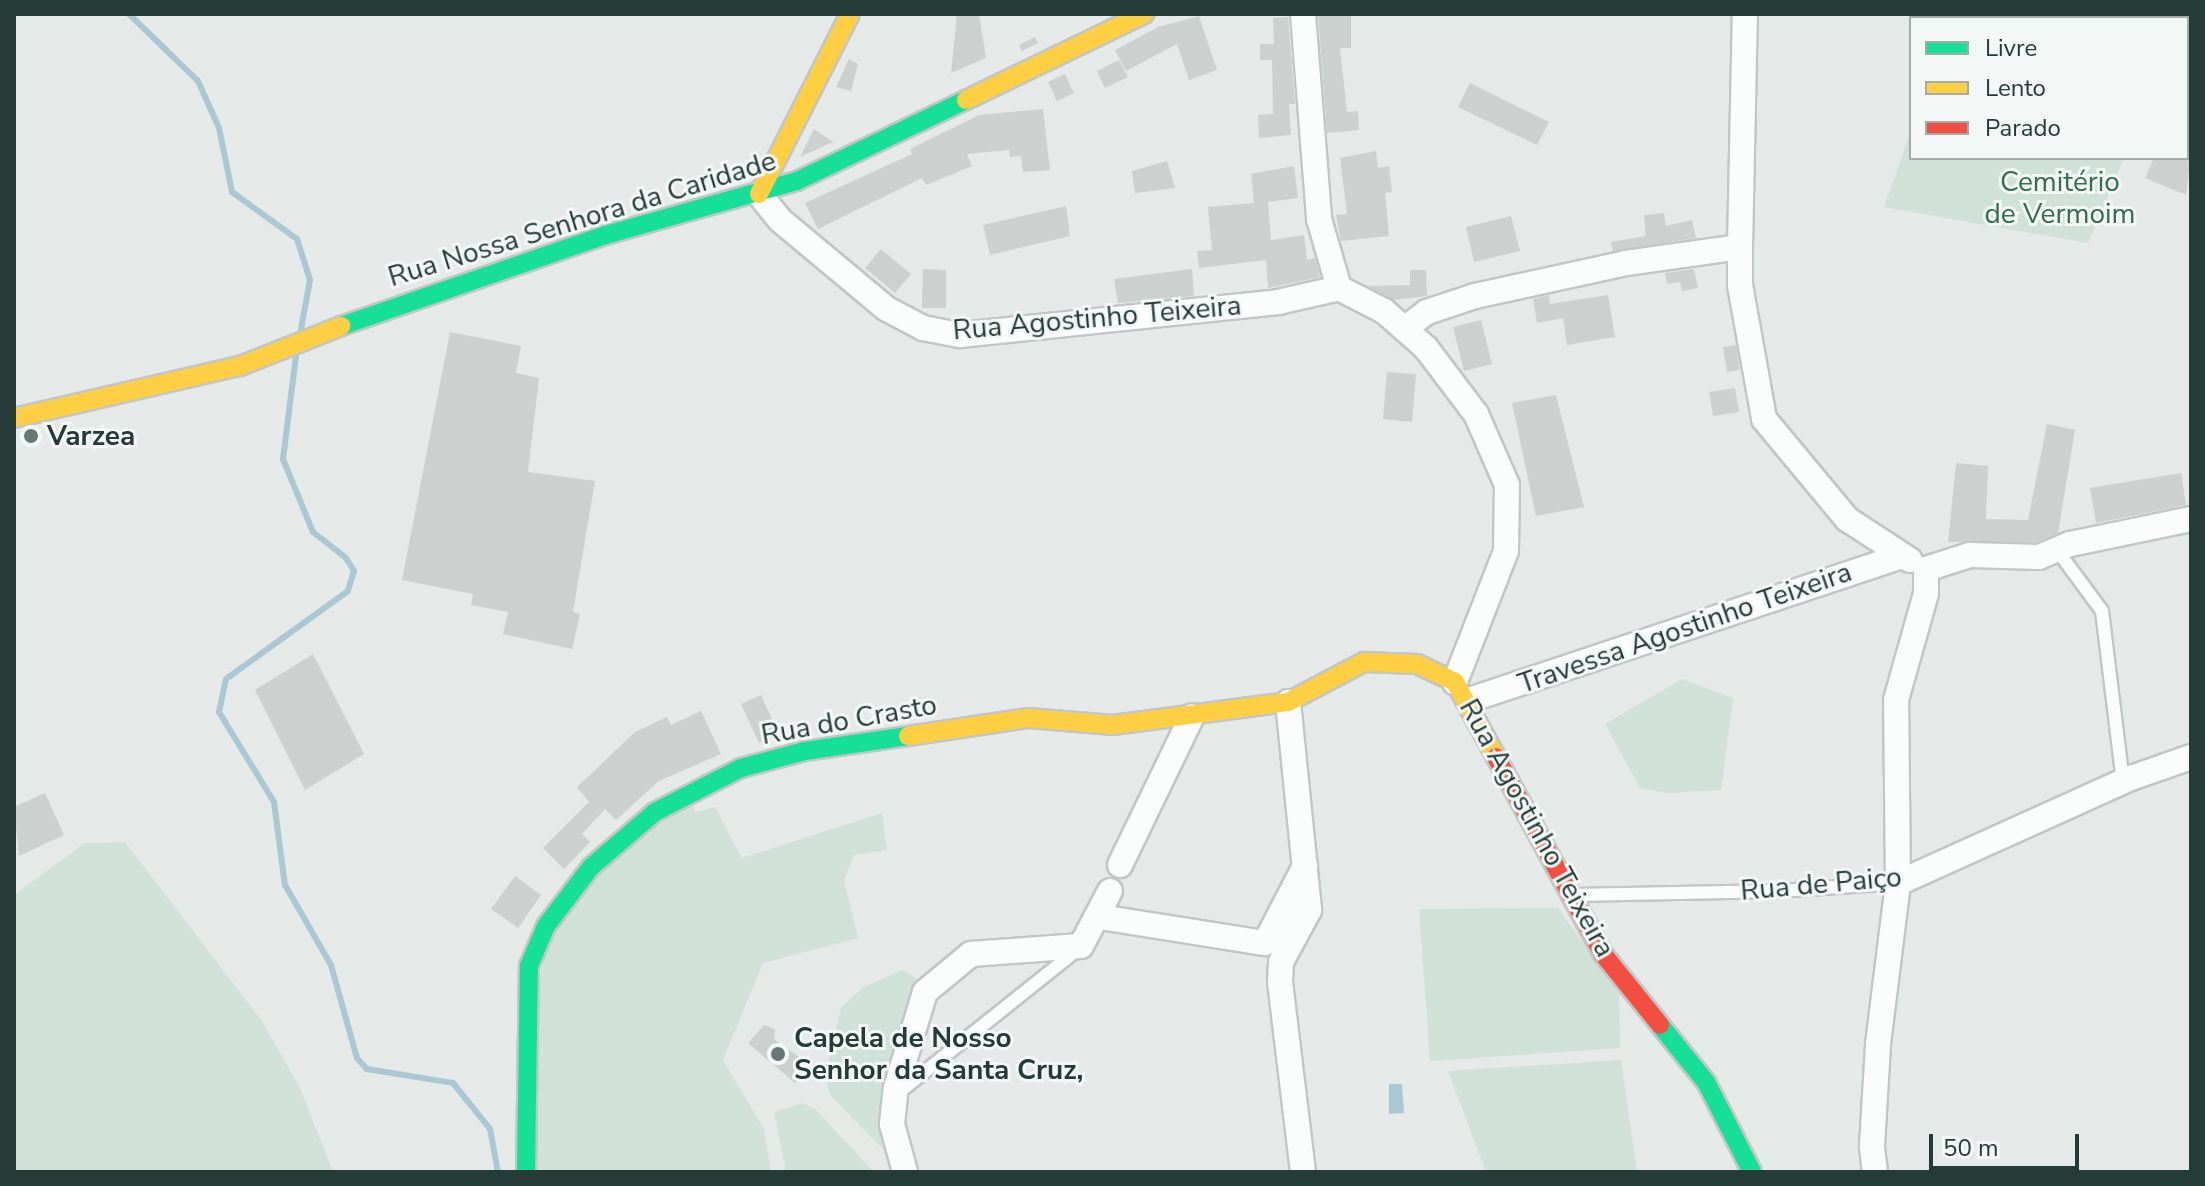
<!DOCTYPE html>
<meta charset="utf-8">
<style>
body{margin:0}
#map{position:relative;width:2205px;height:1186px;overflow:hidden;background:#e5e9e8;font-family:"Nunito Sans",sans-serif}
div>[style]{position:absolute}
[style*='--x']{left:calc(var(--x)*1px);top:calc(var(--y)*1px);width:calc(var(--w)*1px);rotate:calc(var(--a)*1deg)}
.green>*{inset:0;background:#d0e1d7}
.water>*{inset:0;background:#aac8d4}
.stream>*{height:6px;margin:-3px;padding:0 3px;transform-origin:3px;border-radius:3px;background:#aac8d4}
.building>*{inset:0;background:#ccd1cf}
.roads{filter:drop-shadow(2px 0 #c2c6c5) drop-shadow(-2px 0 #c2c6c5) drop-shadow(0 2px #c2c6c5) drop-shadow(0 -2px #c2c6c5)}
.lane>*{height:12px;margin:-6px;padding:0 6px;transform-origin:6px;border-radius:6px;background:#fbfcfc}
.street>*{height:24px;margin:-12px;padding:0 12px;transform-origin:12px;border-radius:12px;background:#fbfcfc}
.fast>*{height:18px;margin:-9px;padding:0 9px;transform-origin:9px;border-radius:9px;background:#16e098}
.slow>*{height:18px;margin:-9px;padding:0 9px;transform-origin:9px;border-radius:9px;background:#ffcf43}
.jam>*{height:18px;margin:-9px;padding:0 9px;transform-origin:9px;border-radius:9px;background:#f24e42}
.dots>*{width:22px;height:22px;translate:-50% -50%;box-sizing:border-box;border:4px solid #f3f8f6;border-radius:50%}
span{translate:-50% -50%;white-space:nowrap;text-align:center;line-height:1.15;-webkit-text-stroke:6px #f3f8f6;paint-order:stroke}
.park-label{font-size:28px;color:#336e51}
.street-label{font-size:28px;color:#253b38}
.poi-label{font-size:28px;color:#253b38;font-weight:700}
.left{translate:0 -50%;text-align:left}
.frame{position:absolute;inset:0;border:16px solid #253b38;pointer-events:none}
.legend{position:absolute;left:1909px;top:16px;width:280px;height:144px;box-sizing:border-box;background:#f3f8f6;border:2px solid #a1acaa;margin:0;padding:10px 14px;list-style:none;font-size:24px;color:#253b38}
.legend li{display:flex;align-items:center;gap:16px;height:40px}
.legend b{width:40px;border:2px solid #a1acaa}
.scale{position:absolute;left:1929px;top:1134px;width:150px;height:36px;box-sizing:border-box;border:4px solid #253b38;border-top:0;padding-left:10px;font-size:24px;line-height:28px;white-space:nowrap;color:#253b38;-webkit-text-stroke:6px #f3f8f6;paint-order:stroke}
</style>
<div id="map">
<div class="green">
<i style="clip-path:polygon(1911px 130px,1911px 158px,2124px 158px,2088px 243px,1884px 207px)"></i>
<i style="clip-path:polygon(1682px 679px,1733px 698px,1721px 790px,1667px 793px,1640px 788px,1605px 724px)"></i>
<i style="clip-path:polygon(690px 802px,695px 812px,715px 807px,742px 858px,882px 813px,887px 850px,854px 855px,844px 880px,858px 938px,763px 963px,723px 1060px,764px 1129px,771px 1172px,532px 1172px,537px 992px,548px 937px,587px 873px)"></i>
<i style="clip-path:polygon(125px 842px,262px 1021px,300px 1088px,333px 1172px,14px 1172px,14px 895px,85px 843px)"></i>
<i style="clip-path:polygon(1558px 908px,1619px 994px,1620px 1048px,1430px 1061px,1419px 909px)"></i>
<i style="clip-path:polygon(902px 970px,916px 978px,916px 983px,880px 1111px,888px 1154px,830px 1095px,825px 1077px,841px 1008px,862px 988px)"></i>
<i style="clip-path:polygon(1621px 1060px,1637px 1172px,1486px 1172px,1448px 1071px)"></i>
<i style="clip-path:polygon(803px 1103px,815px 1109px,872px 1170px,786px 1172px,774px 1112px)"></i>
</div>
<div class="water">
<i style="clip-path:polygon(1389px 1084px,1402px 1084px,1404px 1113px,1389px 1114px)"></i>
</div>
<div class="stream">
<i style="--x:129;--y:14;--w:96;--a:44.2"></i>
<i style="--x:198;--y:81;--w:51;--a:65.9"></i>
<i style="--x:219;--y:128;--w:65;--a:78.5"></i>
<i style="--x:232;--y:192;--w:80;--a:35.9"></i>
<i style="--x:297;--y:239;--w:43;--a:72.4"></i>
<i style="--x:310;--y:280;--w:50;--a:100.4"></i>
<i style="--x:296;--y:356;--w:104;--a:97.2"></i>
<i style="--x:283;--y:459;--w:79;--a:67.7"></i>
<i style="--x:313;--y:532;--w:42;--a:38.2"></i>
<i style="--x:346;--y:558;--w:15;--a:58"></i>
<i style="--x:354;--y:571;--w:21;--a:107"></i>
<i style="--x:348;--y:591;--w:150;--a:144.2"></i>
<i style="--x:226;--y:679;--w:34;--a:102"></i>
<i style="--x:219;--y:712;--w:105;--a:58.6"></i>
<i style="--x:274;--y:802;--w:84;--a:82.5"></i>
<i style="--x:285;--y:885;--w:92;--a:60.1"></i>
<i style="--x:331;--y:965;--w:97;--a:74.4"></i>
<i style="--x:357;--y:1058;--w:15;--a:48"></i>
<i style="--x:367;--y:1069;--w:87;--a:9.2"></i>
<i style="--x:453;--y:1083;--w:59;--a:51.2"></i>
<i style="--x:490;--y:1129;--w:44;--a:79.5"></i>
</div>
<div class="building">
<i style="clip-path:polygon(957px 14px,979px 14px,986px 58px,951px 73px)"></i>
<i style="clip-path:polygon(1318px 14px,1351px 14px,1351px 48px,1340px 48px,1347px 112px,1358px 111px,1359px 130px,1327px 133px)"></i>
<i style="clip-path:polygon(1199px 16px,1217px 70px,1189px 80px,1177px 44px,1126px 71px,1115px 50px,1158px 27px)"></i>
<i style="clip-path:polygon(1288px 17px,1295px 104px,1289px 104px,1291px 135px,1259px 138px,1258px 115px,1273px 114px,1272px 60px,1260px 60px,1260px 44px,1274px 44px,1273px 18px)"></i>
<i style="clip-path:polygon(1035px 37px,1038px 43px,1022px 51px,1019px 45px)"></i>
<i style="clip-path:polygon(849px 59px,858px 64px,851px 91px,836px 87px)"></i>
<i style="clip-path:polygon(1119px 60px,1128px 77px,1105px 88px,1097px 71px)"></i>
<i style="clip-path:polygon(1065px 74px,1074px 93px,1057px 101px,1048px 82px)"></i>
<i style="clip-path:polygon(1470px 83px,1549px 122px,1537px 145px,1458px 107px)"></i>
<i style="clip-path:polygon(1043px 109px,1050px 170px,1023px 172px,1021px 156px,1010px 157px,1009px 150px,967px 154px,972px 166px,926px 185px,922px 178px,818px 229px,805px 203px,912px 154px,910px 149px,979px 115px)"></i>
<i style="clip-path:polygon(814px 129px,833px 142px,800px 157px)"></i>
<i style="clip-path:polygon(1376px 151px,1378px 168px,1389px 166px,1392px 192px,1385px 193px,1389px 236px,1341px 241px,1336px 215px,1347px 214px,1340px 158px)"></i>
<i style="clip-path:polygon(2154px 158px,2191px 158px,2186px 195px,2145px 178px)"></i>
<i style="clip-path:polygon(1167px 161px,1175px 188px,1135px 193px,1132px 171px)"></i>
<i style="clip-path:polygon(1294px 166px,1298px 198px,1268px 202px,1271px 240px,1304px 235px,1307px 260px,1315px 258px,1320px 277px,1268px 288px,1266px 260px,1199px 268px,1197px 251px,1212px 250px,1208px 207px,1254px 203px,1251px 174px)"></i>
<i style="clip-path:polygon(1066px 206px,1070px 236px,990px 255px,983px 225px)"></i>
<i style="clip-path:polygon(1664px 213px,1666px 226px,1692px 220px,1696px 238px,1613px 251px,1611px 242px,1646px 236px,1644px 215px)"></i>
<i style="clip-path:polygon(1511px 216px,1520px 251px,1474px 262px,1466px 227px)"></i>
<i style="clip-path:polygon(881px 249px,911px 274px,895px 293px,865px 268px)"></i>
<i style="clip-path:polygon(923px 269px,946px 270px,946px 308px,922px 308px)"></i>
<i style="clip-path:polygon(1192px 269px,1194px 296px,1118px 303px,1114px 279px)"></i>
<i style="clip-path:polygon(1694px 269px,1698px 288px,1682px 291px,1680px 282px,1667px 284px,1665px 273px)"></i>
<i style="clip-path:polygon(1410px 270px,1426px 270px,1427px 296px,1394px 300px,1367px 286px,1410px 285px)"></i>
<i style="clip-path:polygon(1549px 295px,1550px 304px,1608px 295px,1615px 337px,1567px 345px,1563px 318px,1537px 323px,1533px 299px)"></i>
<i style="clip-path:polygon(1481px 320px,1492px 364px,1464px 371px,1453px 327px)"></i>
<i style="clip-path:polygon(450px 332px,521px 346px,516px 373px,539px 378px,528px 472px,595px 481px,573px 612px,580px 614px,572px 649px,503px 634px,508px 612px,471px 605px,473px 594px,402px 580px)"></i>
<i style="clip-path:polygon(1736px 345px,1740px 370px,1727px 372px,1723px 347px)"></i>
<i style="clip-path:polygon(1387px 372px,1416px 374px,1412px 422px,1383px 419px)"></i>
<i style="clip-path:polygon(1735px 388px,1739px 412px,1713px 416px,1709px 392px)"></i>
<i style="clip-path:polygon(1556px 395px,1584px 507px,1536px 516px,1512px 403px)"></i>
<i style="clip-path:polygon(2047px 424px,2075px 430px,2058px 533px,2036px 542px,1948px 542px,1956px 463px,1988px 466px,1986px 519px,2028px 520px)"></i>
<i style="clip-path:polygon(2181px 473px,2186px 505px,2096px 523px,2090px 488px)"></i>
<i style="clip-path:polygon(313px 654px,364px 754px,305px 790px,255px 690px)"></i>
<i style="clip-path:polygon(761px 695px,779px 734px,759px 743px,741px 704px)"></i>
<i style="clip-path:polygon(701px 711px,721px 754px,659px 781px,616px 820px,605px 809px,582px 834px,590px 842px,564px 869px,543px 848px,589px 802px,577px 787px,635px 732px,667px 717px,671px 725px)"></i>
<i style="clip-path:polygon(45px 793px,64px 835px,19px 856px,14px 807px)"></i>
<i style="clip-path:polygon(515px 876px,541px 895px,518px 928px,491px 909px)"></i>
<i style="clip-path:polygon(764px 1025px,775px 1029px,774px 1039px,810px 1065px,795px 1083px,748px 1043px)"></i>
</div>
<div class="roads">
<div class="lane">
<i style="--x:2057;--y:550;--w:76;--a:53.6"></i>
<i style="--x:2102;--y:611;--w:172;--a:83"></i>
<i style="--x:1574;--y:895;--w:205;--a:-1.1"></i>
<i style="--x:1779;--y:891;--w:119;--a:-3.8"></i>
<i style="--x:898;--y:1093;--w:229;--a:-38.6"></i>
</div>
<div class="street">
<i style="--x:1303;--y:14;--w:206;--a:85.5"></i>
<i style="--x:1319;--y:219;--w:72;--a:73.8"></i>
<i style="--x:1339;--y:288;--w:51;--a:27.1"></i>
<i style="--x:1384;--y:311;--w:56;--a:41.4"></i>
<i style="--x:1426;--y:348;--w:83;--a:52.9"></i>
<i style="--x:1476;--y:414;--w:77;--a:66.4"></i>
<i style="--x:1507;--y:485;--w:66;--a:90.9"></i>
<i style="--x:1506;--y:551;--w:141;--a:111.3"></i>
<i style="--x:759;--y:194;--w:33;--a:51"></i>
<i style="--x:780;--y:220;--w:139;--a:39.8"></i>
<i style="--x:887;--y:309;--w:41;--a:27.8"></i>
<i style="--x:923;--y:328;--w:38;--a:11"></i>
<i style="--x:960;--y:335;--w:320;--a:-5.9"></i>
<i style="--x:1278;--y:302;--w:63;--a:-12.9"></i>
<i style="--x:1740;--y:247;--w:38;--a:90"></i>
<i style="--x:1740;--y:285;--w:136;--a:79.8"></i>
<i style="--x:1764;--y:419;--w:130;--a:50.3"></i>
<i style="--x:1847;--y:519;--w:75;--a:33.1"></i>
<i style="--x:1407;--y:327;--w:25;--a:-37"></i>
<i style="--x:1427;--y:312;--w:51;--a:-18.4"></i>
<i style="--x:1475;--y:296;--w:155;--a:-12.3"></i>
<i style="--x:1626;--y:263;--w:115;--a:-8"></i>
<i style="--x:1740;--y:247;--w:233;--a:-88.8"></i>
<i style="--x:1926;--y:569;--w:46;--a:-17.7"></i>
<i style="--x:1970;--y:555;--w:69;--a:1.7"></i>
<i style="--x:2039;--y:557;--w:34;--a:-23"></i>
<i style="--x:2070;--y:544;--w:124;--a:-11.7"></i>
<i style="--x:1469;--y:700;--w:455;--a:-18.4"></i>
<i style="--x:1288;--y:702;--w:209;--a:84.2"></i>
<i style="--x:1309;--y:910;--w:59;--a:118.3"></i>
<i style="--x:1281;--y:962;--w:20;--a:93"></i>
<i style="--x:1280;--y:982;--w:191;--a:83.1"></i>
<i style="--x:1120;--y:865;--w:165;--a:-64.2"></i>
<i style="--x:1898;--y:883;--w:256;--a:-24.3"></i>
<i style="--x:2131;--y:778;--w:64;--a:-19.3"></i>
<i style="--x:1100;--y:917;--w:167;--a:9"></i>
<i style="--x:1265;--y:943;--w:87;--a:-62.5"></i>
<i style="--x:905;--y:1172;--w:50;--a:-105.2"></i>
<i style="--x:892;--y:1124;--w:36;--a:-84"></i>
<i style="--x:896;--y:1088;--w:100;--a:-73.2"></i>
<i style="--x:925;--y:992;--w:60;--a:-39.6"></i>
<i style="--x:971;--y:954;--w:110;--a:-4.2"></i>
<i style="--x:1081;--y:946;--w:62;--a:-62.2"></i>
<i style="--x:1875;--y:1172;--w:26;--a:-97"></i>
<i style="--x:1872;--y:1146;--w:102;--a:-86.6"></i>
<i style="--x:1878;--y:1044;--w:162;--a:-82.9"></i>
<i style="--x:1898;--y:883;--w:183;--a:-90.6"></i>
<i style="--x:1896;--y:700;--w:111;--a:-74.3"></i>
<i style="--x:1926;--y:593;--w:24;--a:-90"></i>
</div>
<div class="fast">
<i style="--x:341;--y:326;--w:280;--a:-19"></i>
<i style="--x:606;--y:235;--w:198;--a:-15.8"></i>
<i style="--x:797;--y:181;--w:187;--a:-25.6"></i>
<i style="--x:1660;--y:1025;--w:73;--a:51.1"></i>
<i style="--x:1706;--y:1082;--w:101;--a:62.9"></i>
<i style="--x:526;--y:1172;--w:206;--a:-89.2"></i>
<i style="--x:529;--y:966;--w:43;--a:-67"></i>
<i style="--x:546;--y:926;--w:74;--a:-52.7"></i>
<i style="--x:591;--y:867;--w:84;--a:-40.7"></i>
<i style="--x:655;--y:812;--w:97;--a:-27.1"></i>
<i style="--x:741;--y:768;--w:66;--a:-14.9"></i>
<i style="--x:805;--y:751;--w:104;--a:-8.3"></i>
</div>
<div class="slow">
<i style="--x:966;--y:100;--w:198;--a:-25.8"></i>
<i style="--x:759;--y:194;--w:202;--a:-63.2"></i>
<i style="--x:14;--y:418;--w:232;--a:-13"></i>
<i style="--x:240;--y:366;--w:109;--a:-21.6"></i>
<i style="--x:908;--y:736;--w:122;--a:-8.5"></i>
<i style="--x:1029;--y:718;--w:84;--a:4.8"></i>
<i style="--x:1113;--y:725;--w:177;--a:-7.5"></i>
<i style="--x:1288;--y:702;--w:86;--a:-27.8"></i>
<i style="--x:1364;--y:662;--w:53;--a:2.2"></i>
<i style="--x:1417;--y:664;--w:42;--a:25.3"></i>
<i style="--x:1455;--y:682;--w:85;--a:61.3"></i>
</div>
<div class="jam">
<i style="--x:2169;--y:14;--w:12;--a:20"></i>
<i style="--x:1496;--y:757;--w:224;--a:61.5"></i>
<i style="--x:1603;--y:954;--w:91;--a:51.2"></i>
</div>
</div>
<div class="dots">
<i style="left:31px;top:436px;background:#687876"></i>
<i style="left:778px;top:1054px;background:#687876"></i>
</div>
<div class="park-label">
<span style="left:2060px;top:198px">Cemitério<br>de Vermoim</span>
</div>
<div class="street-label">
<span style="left:582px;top:219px;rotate:-17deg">Rua Nossa Senhora da Caridade</span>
<span style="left:1097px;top:318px;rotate:-5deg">Rua Agostinho Teixeira</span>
<span style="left:1685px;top:628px;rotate:-19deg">Travessa Agostinho Teixeira</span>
<span style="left:849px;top:720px;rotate:-10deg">Rua do Crasto</span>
<span style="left:1537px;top:828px;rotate:61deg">Rua Agostinho Teixeira</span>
<span style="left:1821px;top:884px;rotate:-5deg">Rua de Paiço</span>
</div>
<div class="poi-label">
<span class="left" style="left:47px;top:436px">Varzea</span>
<span class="left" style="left:794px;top:1054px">Capela de Nosso<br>Senhor da Santa Cruz,</span>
</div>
<div class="frame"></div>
<ul class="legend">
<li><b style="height:10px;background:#16e098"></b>Livre</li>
<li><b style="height:10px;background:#ffcf43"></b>Lento</li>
<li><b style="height:10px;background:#f24e42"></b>Parado</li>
</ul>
<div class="scale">50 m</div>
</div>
